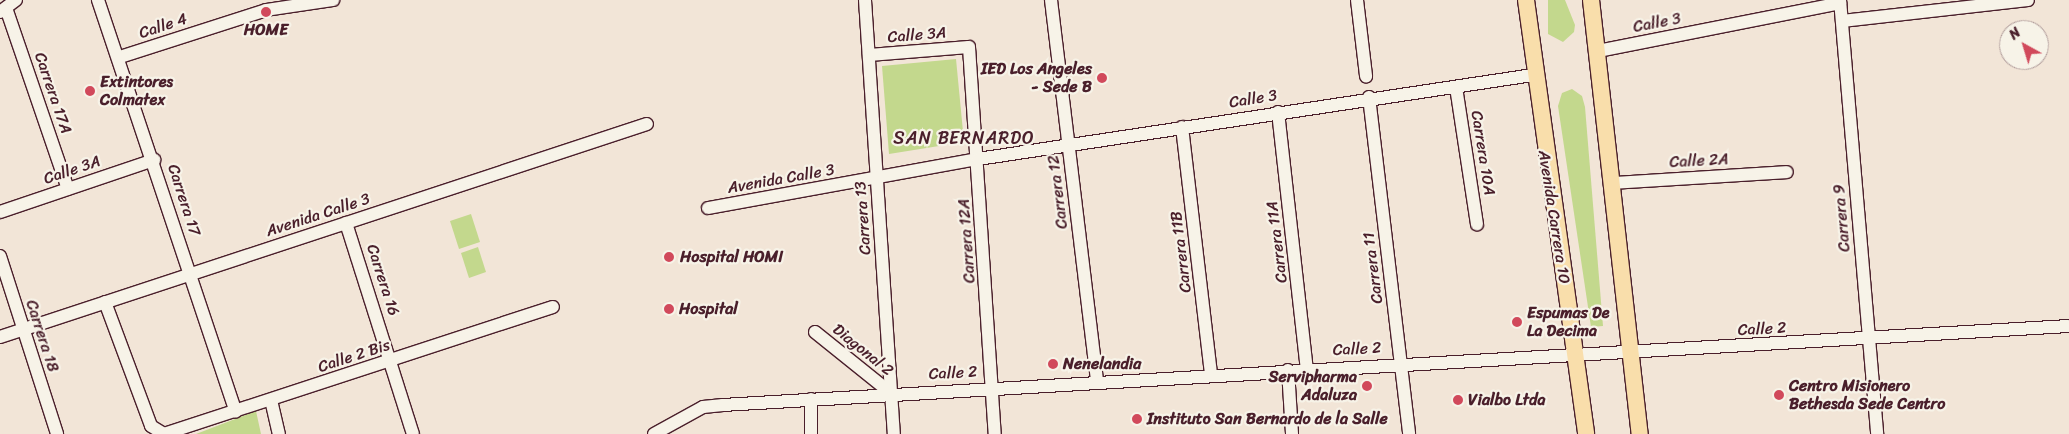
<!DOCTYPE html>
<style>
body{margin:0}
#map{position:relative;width:2069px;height:434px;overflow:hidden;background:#f2e5d7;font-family:Sriracha,sans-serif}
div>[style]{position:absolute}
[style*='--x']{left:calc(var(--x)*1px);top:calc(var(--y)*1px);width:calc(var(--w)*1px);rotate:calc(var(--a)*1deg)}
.green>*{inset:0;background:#c3d88d}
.roads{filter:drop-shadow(1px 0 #4a1f2b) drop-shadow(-1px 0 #4a1f2b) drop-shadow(0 1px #4a1f2b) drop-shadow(0 -1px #4a1f2b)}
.minor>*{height:12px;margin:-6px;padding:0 6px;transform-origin:6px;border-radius:6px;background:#f7f3e8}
.major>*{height:16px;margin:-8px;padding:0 8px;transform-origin:8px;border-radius:8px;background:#f9deab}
.dots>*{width:14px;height:14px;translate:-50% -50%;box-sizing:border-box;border:2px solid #f7f3e8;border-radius:50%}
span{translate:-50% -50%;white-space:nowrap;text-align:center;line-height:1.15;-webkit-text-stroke:4.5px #f7f3e8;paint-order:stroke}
.street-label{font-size:16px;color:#4a1f2b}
.poi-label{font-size:16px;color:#4a1f2b;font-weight:700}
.right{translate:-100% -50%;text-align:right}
.left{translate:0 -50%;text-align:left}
.neighbourhood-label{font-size:18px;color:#4a1f2b;letter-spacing:1px}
.north{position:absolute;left:1999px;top:20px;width:50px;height:50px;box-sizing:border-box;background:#f7f3e8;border:1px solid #b29e9c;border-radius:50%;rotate:321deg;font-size:14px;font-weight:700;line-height:20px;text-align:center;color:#4a1f2b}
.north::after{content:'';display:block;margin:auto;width:18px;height:22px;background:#d1495b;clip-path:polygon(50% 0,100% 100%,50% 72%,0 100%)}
</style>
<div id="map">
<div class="green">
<i style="clip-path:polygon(1548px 0,1565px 0,1575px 25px,1574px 32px,1563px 42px,1548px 34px)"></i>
<i style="clip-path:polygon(956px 59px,964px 142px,889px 154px,882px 66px)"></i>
<i style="clip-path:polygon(1572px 89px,1582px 96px,1585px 107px,1603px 326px,1591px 327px,1558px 106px,1562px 93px)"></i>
<i style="clip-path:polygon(471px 214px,480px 242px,459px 249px,450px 221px)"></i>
<i style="clip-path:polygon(478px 247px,486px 272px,469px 278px,461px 253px)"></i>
<i style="clip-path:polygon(256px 411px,261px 434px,196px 434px)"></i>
</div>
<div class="roads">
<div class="minor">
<i style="--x:98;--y:0;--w:434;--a:71.5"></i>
<i style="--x:865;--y:0;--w:435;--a:86.2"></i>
<i style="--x:1051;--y:0;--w:384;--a:83.1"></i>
<i style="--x:1357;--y:0;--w:77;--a:83.2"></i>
<i style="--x:1840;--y:0;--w:436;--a:85.1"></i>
<i style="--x:6;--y:8;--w:191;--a:71.1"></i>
<i style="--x:0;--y:12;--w:20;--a:-37"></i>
<i style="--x:1842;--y:21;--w:187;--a:-6.4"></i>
<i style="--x:1598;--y:51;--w:247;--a:-11.2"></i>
<i style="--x:869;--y:55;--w:100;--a:-4.6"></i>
<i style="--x:969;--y:47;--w:388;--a:86.2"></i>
<i style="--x:120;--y:57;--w:153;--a:-17.8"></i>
<i style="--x:266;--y:10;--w:68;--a:-8.5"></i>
<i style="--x:1456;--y:87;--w:139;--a:81.3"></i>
<i style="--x:1369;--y:97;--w:339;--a:83.2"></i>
<i style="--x:1278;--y:112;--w:259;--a:83.6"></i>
<i style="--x:1182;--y:127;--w:249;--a:83.3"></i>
<i style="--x:1613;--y:183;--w:174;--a:-3.6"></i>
<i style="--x:708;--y:208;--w:274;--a:-10.3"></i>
<i style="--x:978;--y:159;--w:561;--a:-8.61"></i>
<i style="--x:0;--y:212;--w:163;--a:-18.7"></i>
<i style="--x:346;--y:223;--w:221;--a:72.4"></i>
<i style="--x:0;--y:256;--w:187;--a:72.2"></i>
<i style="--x:105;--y:302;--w:132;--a:69.6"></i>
<i style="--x:151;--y:426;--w:15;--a:32"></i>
<i style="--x:815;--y:332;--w:97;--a:38.8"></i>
<i style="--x:0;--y:337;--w:681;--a:-18.22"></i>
<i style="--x:1288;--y:370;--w:64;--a:86.4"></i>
<i style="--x:811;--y:399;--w:35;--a:90"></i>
<i style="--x:271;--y:400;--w:35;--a:77"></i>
<i style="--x:164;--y:434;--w:409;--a:-18.1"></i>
<i style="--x:654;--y:434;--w:56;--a:-28.9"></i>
<i style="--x:703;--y:407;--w:20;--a:-6"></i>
<i style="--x:723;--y:405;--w:1348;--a:-3.36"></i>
</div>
<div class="major">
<i style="--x:1526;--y:0;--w:438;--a:82.1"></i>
<i style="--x:1591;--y:0;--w:437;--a:83.6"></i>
</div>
</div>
<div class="dots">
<i style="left:266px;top:12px;background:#d1495b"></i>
<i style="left:1102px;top:78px;background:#d1495b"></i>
<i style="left:90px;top:91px;background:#d1495b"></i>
<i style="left:669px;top:257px;background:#d1495b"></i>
<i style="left:669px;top:309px;background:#d1495b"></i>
<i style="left:1517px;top:322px;background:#d1495b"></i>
<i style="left:1053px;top:364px;background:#d1495b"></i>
<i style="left:1367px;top:386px;background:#d1495b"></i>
<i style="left:1779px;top:395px;background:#d1495b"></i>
<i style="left:1458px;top:400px;background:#d1495b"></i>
<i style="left:1137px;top:419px;background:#d1495b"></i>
</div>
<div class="street-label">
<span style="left:1657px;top:23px;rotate:-11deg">Calle 3</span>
<span style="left:163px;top:26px;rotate:-18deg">Calle 4</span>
<span style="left:917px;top:35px;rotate:-5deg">Calle 3A</span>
<span style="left:53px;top:93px;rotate:71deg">Carrera 17A</span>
<span style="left:1253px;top:99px;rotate:-9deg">Calle 3</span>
<span style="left:1483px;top:153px;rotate:81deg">Carrera 10A</span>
<span style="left:1699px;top:161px;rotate:-3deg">Calle 2A</span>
<span style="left:72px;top:170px;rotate:-19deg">Calle 3A</span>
<span style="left:781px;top:179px;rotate:-10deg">Avenida Calle 3</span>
<span style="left:1058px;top:192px;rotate:-97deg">Carrera 12</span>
<span style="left:184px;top:200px;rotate:72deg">Carrera 17</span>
<span style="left:318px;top:215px;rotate:-18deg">Avenida Calle 3</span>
<span style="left:1554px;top:217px;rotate:81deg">Avenida Carrera 10</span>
<span style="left:863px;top:218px;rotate:-94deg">Carrera 13</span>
<span style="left:1842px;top:218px;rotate:-95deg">Carrera 9</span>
<span style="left:967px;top:241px;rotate:-94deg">Carrera 12A</span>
<span style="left:1277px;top:242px;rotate:-97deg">Carrera 11A</span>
<span style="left:1181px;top:252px;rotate:-97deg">Carrera 11B</span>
<span style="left:1373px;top:268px;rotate:-97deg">Carrera 11</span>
<span style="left:383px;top:280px;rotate:72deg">Carrera 16</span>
<span style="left:1762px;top:329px;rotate:-3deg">Calle 2</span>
<span style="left:42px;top:336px;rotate:72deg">Carrera 18</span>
<span style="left:1357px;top:349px;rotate:-3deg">Calle 2</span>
<span style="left:863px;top:350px;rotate:39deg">Diagonal 2</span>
<span style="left:354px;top:356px;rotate:-18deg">Calle 2 Bis</span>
<span style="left:953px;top:373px;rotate:-3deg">Calle 2</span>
</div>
<div class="poi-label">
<span style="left:266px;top:30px">HOME</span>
<span class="right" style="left:1092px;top:78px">IED Los Angeles<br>- Sede B</span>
<span class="left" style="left:100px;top:91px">Extintores<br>Colmatex</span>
<span class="left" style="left:680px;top:257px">Hospital HOMI</span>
<span class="left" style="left:679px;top:309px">Hospital</span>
<span class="left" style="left:1527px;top:322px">Espumas De<br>La Decima</span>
<span class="left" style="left:1063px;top:364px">Nenelandia</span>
<span class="right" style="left:1357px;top:386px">Servipharma<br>Adaluza</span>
<span class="left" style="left:1789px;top:395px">Centro Misionero<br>Bethesda Sede Centro</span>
<span class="left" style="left:1468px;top:400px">Vialbo Ltda</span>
<span class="left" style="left:1147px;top:419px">Instituto San Bernardo de la Salle</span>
</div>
<div class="neighbourhood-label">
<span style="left:964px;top:138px">SAN BERNARDO</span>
</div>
<div class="north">N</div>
</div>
